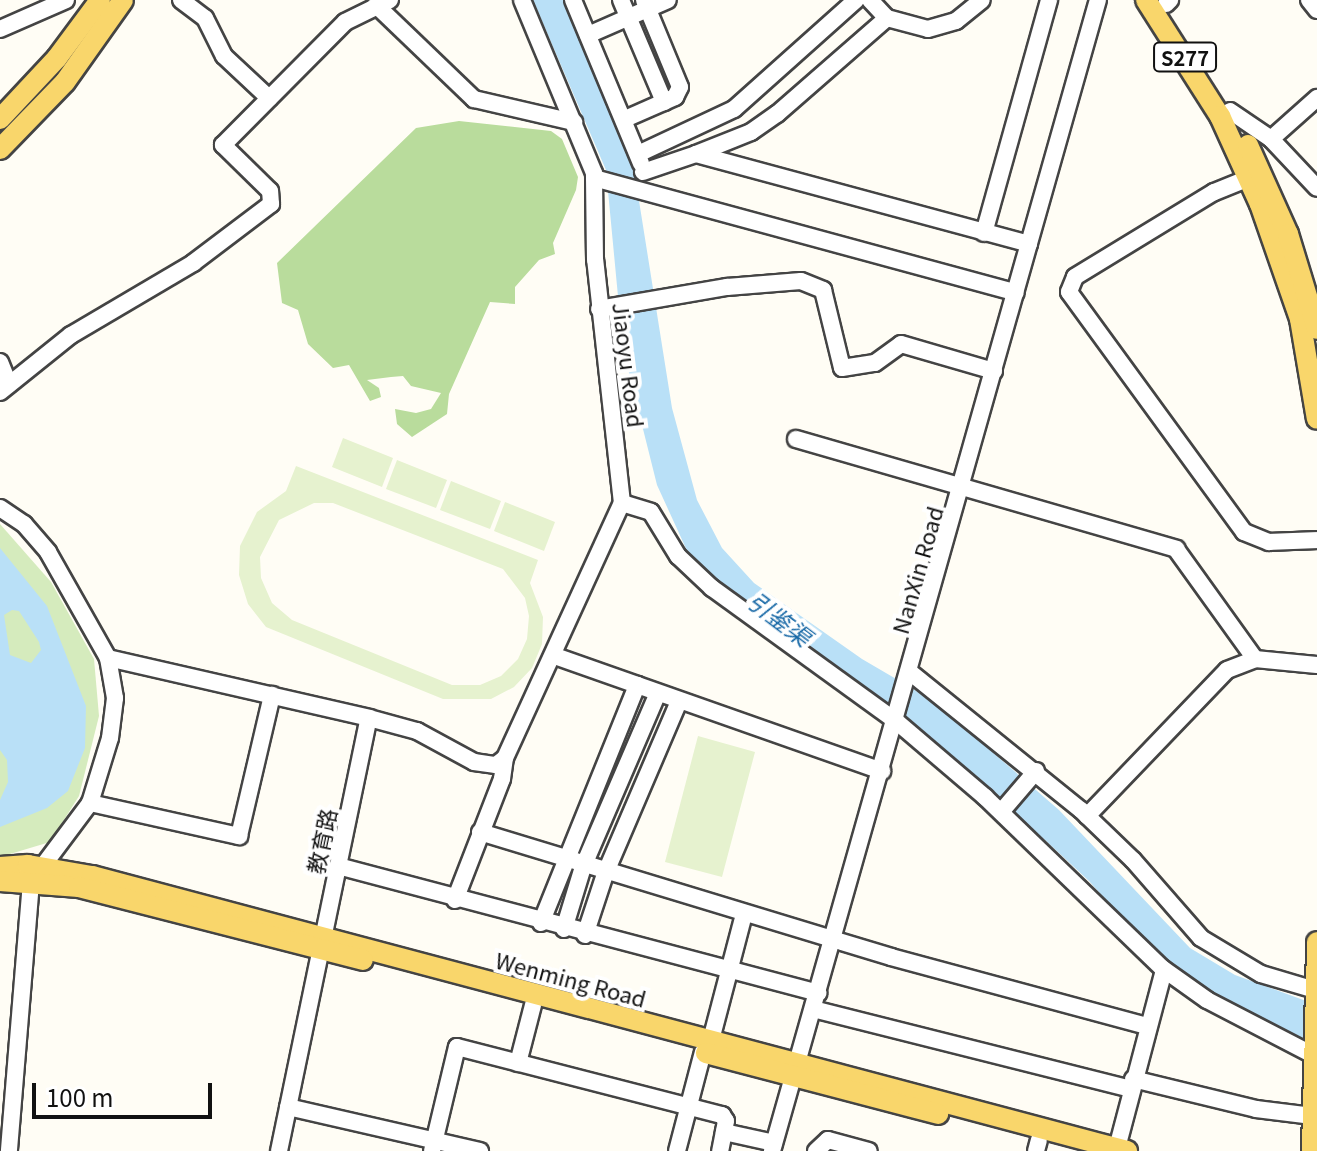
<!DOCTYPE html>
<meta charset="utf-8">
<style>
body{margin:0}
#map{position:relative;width:1317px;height:1151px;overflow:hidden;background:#fffdf5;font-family:Georgia,"Noto Sans SC",serif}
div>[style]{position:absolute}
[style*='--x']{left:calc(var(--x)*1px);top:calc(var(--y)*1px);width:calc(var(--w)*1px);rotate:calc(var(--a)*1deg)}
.green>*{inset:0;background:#d5ebbd}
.forest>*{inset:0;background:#b9dc9c}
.pitch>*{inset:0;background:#e6f2cf}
.water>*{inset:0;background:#b9e0f7}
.roads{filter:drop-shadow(2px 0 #444) drop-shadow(-2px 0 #444) drop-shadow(0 2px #444) drop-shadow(0 -2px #444)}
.minor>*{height:16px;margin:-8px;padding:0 8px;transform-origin:8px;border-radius:8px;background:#fff}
.major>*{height:20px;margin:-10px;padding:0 10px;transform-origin:10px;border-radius:10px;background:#f9d66b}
span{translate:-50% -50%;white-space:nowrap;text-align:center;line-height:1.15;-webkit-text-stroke:8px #fff;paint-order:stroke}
.shield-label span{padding:2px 6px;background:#fff;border:2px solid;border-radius:6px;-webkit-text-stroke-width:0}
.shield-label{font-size:20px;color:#111;font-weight:700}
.street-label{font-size:22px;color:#111}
.water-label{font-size:24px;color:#1768a6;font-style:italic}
.scale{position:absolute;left:32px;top:1083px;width:180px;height:36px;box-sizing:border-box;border:4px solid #111;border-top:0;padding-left:10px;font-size:24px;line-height:28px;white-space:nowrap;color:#111;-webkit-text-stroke:6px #fff;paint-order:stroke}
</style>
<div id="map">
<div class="green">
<i style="clip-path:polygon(0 524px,51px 582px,94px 659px,99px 716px,79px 796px,50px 842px,0 857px)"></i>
</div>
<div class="forest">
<i style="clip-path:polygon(459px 121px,551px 131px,562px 139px,578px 177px,576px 190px,553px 243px,555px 254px,539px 260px,515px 287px,515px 304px,490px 302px,449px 394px,447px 414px,412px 437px,397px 424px,395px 409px,416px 413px,431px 409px,441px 393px,411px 386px,403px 376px,391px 377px,367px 380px,379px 388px,381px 397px,370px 401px,349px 365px,333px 368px,308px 344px,298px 310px,282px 303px,277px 263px,416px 128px)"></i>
</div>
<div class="pitch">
<i style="clip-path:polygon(343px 438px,393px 458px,382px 487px,332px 467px)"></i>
<i style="clip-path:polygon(397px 460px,447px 480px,436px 508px,386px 489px)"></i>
<i style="clip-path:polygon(evenodd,296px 466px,538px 560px,530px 583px,543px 617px,542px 644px,532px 668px,514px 687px,491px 699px,443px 699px,266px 627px,248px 604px,239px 575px,240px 546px,257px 512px,286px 491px,296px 466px,314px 503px,333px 503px,503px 569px,525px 598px,529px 616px,527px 639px,518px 659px,501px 676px,480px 685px,452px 685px,292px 620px,272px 603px,261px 578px,260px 557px,279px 520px,314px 503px)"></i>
<i style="clip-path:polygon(451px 481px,501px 501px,490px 529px,440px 510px)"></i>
<i style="clip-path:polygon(505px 502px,555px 522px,544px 551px,494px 531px)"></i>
<i style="clip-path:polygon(698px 736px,755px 752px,722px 877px,665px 862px)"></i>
</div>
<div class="water">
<i style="clip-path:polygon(533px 0,568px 0,633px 163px,672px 408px,697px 500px,722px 548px,754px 583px,862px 659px,915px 690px,975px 737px,1059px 810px,1190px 948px,1235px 975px,1317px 1005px,1317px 1048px,1235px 1008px,1154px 955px,1089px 881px,1045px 840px,719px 587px,689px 555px,657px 485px,623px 349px,606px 170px)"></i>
<i style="clip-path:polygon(evenodd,0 548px,47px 606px,86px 706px,85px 748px,68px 791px,47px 808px,0 827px,0 800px,8px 782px,7px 760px,0 750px,0 548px,12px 610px,19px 611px,39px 642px,41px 650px,31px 663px,10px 655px,4px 615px,12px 610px)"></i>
</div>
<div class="roads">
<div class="minor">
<i style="--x:181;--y:0;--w:30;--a:37"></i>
<i style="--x:205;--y:18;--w:42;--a:63.4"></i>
<i style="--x:224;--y:56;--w:62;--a:43"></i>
<i style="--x:573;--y:0;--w:177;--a:67.4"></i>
<i style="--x:621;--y:0;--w:111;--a:67.1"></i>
<i style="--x:870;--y:0;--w:25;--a:47"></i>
<i style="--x:887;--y:18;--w:42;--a:15"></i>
<i style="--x:928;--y:29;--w:29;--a:-16"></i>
<i style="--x:956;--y:21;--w:33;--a:-39"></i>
<i style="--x:1309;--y:0;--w:13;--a:51"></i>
<i style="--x:1166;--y:4;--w:6;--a:-45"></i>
<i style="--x:376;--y:5;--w:136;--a:43.8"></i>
<i style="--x:474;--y:99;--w:103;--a:13"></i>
<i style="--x:0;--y:29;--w:72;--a:-23.7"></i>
<i style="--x:588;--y:35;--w:87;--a:-23.6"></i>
<i style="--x:1230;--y:111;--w:50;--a:34.3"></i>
<i style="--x:1271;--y:139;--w:67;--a:46.8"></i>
<i style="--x:625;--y:119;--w:55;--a:-23.7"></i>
<i style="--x:675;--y:97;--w:11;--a:-63"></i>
<i style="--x:680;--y:87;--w:94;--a:-112.5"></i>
<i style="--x:1271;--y:139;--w:62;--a:-41.7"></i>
<i style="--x:638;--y:154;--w:106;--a:-25.1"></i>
<i style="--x:734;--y:109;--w:164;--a:-41.8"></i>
<i style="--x:696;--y:154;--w:59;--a:-21.8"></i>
<i style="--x:751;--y:132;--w:32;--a:-35"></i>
<i style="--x:777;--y:114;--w:146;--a:-41.1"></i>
<i style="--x:643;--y:172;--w:56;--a:-18.8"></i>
<i style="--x:696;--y:154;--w:345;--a:15.1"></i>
<i style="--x:594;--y:178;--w:437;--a:15.2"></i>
<i style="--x:1249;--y:178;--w:38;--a:158"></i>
<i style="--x:1214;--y:192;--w:163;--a:148.6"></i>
<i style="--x:1075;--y:277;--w:16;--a:112"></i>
<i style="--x:1069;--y:292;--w:297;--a:53.9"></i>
<i style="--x:1244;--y:532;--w:27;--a:22"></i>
<i style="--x:1269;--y:542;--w:48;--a:-2.4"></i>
<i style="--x:984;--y:233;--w:242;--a:-74.4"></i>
<i style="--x:599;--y:309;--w:130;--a:-9.8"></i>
<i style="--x:727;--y:287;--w:74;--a:-4.6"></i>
<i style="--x:801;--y:281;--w:24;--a:22"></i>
<i style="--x:823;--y:290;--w:80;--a:76.3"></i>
<i style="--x:842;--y:368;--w:33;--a:-9"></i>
<i style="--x:875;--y:363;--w:32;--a:-36"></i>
<i style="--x:901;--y:344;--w:97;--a:16.2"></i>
<i style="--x:0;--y:362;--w:24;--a:68"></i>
<i style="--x:0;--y:392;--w:91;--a:-38.8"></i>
<i style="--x:71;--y:335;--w:142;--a:-30.5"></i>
<i style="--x:193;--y:263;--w:98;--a:-37.1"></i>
<i style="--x:271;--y:204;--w:13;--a:-94"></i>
<i style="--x:270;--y:191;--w:66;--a:-135.6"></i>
<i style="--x:223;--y:145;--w:173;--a:-45.2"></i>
<i style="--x:345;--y:22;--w:50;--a:-26.1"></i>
<i style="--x:796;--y:439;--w:396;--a:16.1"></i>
<i style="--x:1176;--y:549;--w:135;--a:54.3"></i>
<i style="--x:1255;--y:659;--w:62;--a:5.5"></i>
<i style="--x:622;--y:503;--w:30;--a:17"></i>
<i style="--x:651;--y:512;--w:52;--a:58.5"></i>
<i style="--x:678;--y:556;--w:47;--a:43.3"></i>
<i style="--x:712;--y:588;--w:227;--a:35.9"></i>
<i style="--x:896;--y:721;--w:117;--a:40.5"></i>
<i style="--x:985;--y:797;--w:246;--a:44"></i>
<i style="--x:1162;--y:968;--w:55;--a:35.4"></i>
<i style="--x:1207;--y:1000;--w:122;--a:27.4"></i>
<i style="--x:0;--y:508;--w:29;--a:34"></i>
<i style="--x:24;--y:524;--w:37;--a:49"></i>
<i style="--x:48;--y:552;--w:122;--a:60.5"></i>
<i style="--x:108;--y:658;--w:41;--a:80.1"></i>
<i style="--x:115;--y:698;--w:40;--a:97.1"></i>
<i style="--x:110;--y:738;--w:68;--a:107.1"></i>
<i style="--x:90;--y:803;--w:99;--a:126.8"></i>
<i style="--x:31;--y:882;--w:270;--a:94.7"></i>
<i style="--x:555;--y:656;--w:347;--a:19.4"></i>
<i style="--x:108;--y:658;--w:268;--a:12.9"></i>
<i style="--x:911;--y:673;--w:218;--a:38.9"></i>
<i style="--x:1081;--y:810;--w:72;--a:43.9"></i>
<i style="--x:1133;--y:860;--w:103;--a:48.9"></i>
<i style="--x:1201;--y:938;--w:70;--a:31"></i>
<i style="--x:1261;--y:974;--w:56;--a:16.5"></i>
<i style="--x:90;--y:803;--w:153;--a:12.5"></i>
<i style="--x:239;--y:836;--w:145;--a:-76.8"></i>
<i style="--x:1001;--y:812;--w:54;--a:-49.5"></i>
<i style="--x:1087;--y:816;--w:202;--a:-46.2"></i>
<i style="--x:1227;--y:670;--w:30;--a:-21"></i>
<i style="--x:480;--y:832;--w:430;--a:16.9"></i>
<i style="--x:891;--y:957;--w:265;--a:15.1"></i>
<i style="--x:338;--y:866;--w:497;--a:14.8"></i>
<i style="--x:455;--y:900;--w:130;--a:-68.8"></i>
<i style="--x:502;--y:779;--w:21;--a:-82"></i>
<i style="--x:541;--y:923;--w:257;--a:-68"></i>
<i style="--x:564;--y:929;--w:65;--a:-73"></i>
<i style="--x:583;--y:867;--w:189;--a:-66.7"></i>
<i style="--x:585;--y:935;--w:64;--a:-71.8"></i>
<i style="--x:605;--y:874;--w:188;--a:-66.8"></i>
<i style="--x:813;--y:1009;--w:328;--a:14.1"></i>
<i style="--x:711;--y:1040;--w:130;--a:-75.3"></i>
<i style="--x:518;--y:1063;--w:60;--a:-75.5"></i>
<i style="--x:1133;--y:1079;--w:127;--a:13.7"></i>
<i style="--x:1256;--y:1109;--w:57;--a:7"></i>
<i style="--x:288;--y:1107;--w:197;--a:12.9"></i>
<i style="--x:724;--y:1132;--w:51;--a:12.4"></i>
<i style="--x:1117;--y:1148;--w:184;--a:-75.2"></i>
<i style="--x:279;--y:1151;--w:442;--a:-78.3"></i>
<i style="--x:369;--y:718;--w:50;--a:15.2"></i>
<i style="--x:417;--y:731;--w:65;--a:28.5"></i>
<i style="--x:474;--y:762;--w:22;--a:8"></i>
<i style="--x:496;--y:765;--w:11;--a:-38"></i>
<i style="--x:505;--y:758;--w:281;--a:-65.4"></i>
<i style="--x:622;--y:503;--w:244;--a:-96.3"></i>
<i style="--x:595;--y:260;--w:87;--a:-90.7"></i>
<i style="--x:594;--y:173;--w:187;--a:-112.6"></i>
<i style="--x:432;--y:1151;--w:107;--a:-76.5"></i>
<i style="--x:457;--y:1047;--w:274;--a:14.4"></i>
<i style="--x:722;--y:1115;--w:7;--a:56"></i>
<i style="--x:726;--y:1121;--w:31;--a:101"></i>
<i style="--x:677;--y:1151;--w:102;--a:-75.3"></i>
<i style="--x:772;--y:1151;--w:1196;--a:-74.19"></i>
<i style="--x:816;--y:1151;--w:16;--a:-43"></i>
<i style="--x:828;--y:1140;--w:42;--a:15"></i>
<i style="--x:1036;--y:1151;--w:11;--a:-75"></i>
</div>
<div class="major">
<i style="--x:1146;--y:0;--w:138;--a:57.5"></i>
<i style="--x:1220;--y:116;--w:97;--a:65.6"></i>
<i style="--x:1260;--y:204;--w:122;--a:70.8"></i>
<i style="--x:1300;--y:319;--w:101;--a:80.4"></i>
<i style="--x:0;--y:119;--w:83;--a:-46.9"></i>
<i style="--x:57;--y:58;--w:72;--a:-53.4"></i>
<i style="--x:1248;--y:145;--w:98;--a:65.8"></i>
<i style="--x:1288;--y:234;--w:99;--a:73"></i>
<i style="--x:0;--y:149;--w:93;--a:-45.9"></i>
<i style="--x:65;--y:82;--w:100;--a:-54.7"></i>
<i style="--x:0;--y:867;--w:28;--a:-4"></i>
<i style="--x:28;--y:865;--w:65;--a:9.8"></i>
<i style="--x:92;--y:876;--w:1071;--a:14.88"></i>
<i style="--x:0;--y:881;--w:79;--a:4.3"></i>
<i style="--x:79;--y:887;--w:293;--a:14.4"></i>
<i style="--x:706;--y:1053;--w:240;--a:14.7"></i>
<i style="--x:1312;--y:1151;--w:209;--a:-88.6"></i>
</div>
</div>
<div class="shield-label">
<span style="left:1185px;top:57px">S277</span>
</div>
<div class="street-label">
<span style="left:629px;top:365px;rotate:83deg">Jiaoyu Road</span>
<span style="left:917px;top:570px;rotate:-74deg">NanXin Road</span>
<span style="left:321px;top:841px;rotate:-78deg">教育路</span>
<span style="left:571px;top:979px;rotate:15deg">Wenming Road</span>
</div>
<div class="water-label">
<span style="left:780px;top:618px;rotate:37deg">引鉴渠</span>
</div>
<div class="scale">100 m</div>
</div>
